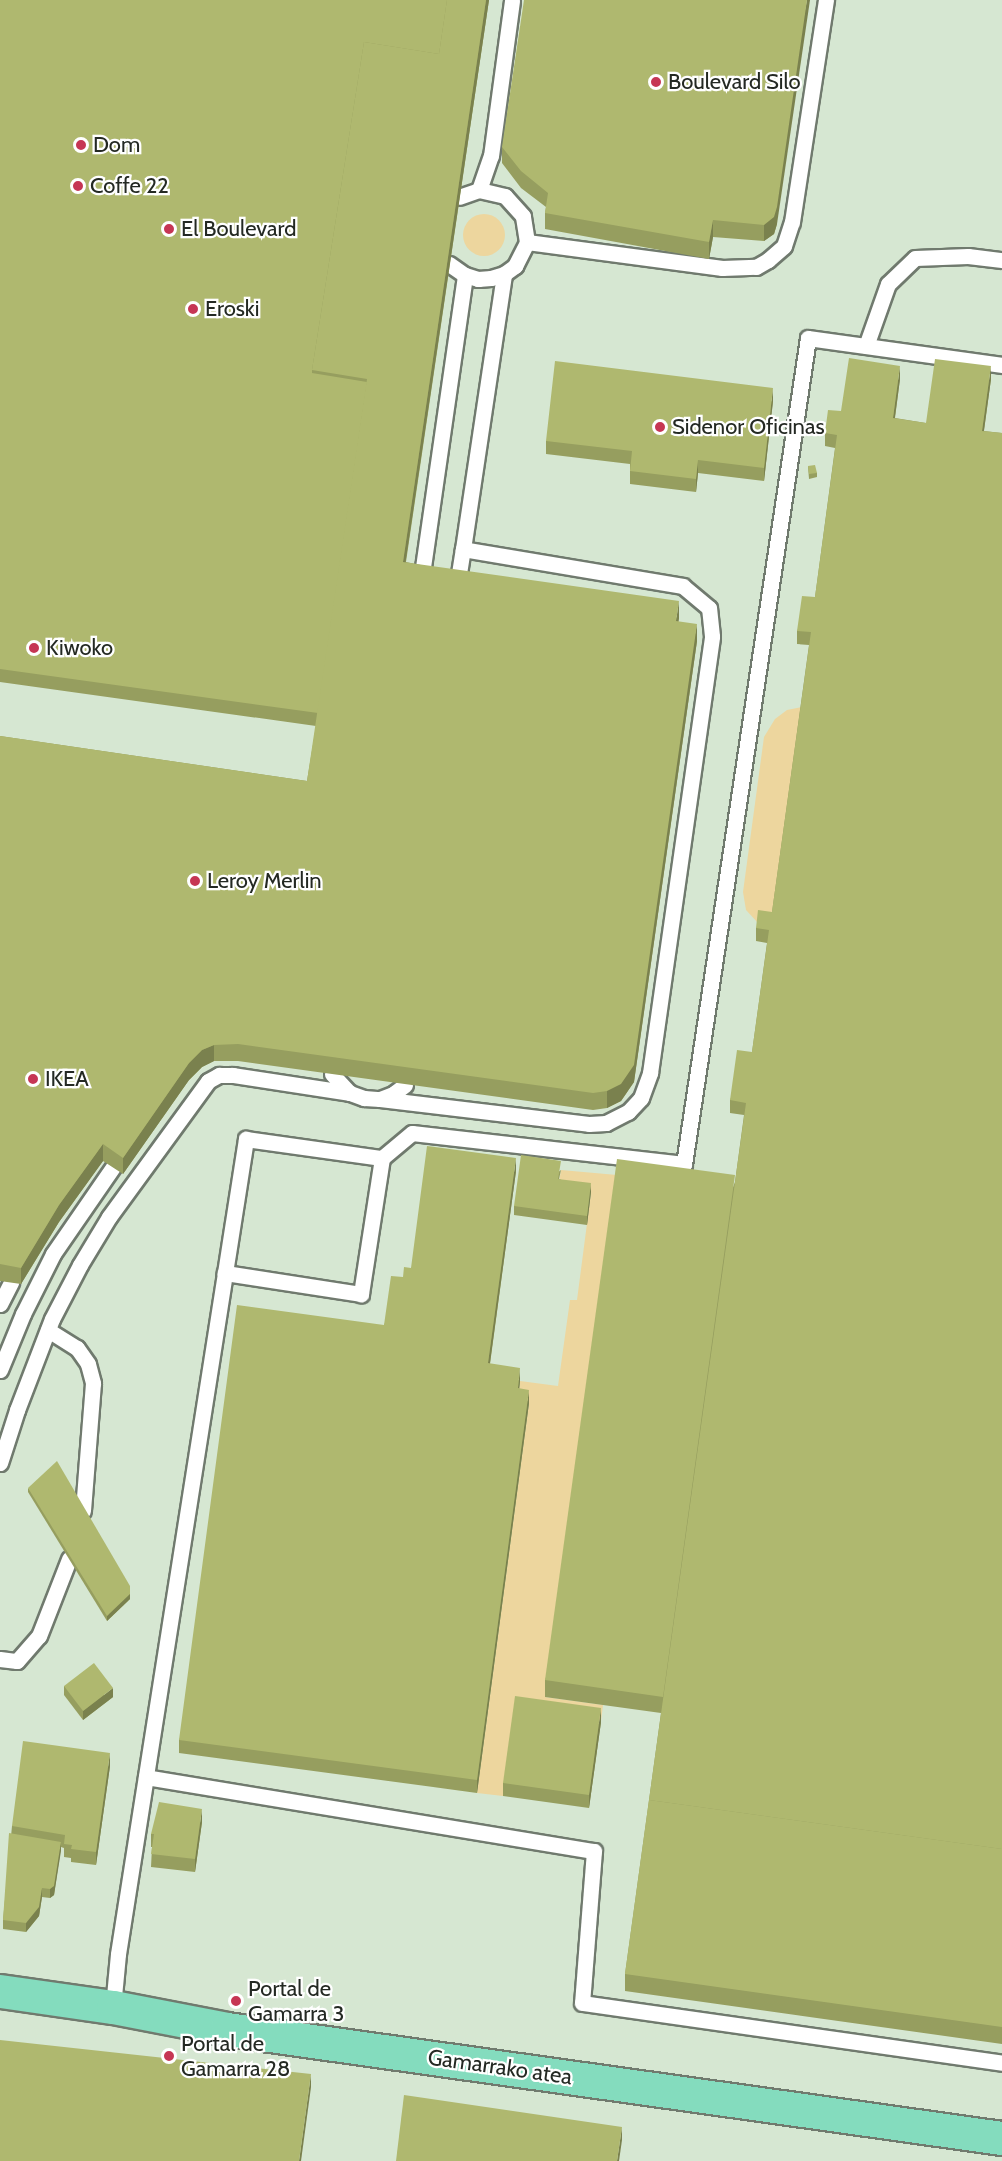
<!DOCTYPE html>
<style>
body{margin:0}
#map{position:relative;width:1002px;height:2161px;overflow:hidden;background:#e7f2e4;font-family:Cabin,sans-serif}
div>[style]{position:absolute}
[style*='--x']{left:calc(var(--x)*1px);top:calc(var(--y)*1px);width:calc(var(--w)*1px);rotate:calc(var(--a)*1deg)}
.built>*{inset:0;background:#d6e7d2}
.green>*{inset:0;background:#edd69e}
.round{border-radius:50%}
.roads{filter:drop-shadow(2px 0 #707a6e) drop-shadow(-2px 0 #707a6e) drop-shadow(0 2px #707a6e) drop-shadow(0 -2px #707a6e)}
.service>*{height:15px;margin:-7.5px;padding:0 7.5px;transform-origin:7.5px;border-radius:7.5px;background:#fff}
.primary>*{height:33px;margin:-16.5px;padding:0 16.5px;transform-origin:16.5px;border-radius:16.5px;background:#84dcbe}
.wall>*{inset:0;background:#969e5f}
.shaded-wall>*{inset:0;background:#7a814e}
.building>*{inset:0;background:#afb86f}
.dots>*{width:16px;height:16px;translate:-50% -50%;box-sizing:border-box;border:3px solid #fff;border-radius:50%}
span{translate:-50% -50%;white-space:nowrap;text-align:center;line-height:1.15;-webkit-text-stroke:4.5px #fff;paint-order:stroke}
.poi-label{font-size:22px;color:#242923}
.left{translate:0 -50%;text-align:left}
.street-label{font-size:22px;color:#242923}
</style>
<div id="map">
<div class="built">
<i style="clip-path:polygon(0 0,1002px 0,1002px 2161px,0 2161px)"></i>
</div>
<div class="green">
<i class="round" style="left:463px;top:214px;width:42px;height:42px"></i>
<i style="clip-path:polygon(802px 707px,772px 925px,758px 923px,746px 910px,743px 892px,764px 737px,775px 719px,787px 710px)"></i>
<i style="clip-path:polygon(561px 1170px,617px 1175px,545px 1697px,603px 1705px,601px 1721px,515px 1710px,503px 1796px,477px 1793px,529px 1403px,518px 1401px,520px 1381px,558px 1386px,570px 1300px,577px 1300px,591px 1193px,558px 1188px)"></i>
</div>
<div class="roads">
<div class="service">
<i style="--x:479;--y:190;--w:36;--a:-71"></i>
<i style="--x:491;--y:156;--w:157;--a:-82.3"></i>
<i style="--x:527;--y:242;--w:197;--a:7.6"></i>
<i style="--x:722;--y:268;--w:34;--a:-2"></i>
<i style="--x:756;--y:267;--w:14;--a:-30"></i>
<i style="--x:768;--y:260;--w:21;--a:-41"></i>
<i style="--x:784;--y:246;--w:25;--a:-72"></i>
<i style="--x:792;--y:222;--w:225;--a:-81.3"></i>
<i style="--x:449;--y:264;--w:19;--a:35"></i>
<i style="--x:465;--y:275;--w:14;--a:17"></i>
<i style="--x:478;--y:279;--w:13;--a:-4"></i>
<i style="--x:491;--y:278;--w:14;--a:-17"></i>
<i style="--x:504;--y:274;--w:14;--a:-36"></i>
<i style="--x:515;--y:266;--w:27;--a:-63"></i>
<i style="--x:527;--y:242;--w:26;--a:-99"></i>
<i style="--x:523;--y:216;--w:27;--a:-132"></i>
<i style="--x:505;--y:196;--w:27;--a:-167"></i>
<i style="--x:479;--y:190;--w:21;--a:161"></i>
<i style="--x:866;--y:346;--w:66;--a:-70.5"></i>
<i style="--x:888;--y:284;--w:37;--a:-44"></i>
<i style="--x:915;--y:258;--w:53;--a:-2.2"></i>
<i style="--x:968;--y:256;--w:34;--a:7"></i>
<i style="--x:421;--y:581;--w:309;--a:-81.8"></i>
<i style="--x:457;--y:586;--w:37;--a:-81"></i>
<i style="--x:332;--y:1074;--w:26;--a:47"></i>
<i style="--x:350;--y:1093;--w:15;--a:20"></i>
<i style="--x:364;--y:1098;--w:16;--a:4"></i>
<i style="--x:380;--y:1099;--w:14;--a:-21"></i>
<i style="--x:393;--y:1094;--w:15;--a:-37"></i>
<i style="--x:380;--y:1099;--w:210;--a:6.8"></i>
<i style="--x:589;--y:1124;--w:17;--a:-3"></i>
<i style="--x:606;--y:1123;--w:25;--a:-27"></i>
<i style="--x:628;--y:1112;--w:19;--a:-47"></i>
<i style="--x:641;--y:1098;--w:27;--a:-70"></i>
<i style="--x:650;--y:1073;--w:441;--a:-81.9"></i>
<i style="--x:712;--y:636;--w:28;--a:-96"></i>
<i style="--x:709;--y:608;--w:34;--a:-140"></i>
<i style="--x:683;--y:586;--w:223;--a:-170.5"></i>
<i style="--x:463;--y:549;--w:278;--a:-81.5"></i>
<i style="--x:382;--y:1158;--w:39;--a:-40"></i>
<i style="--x:412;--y:1133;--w:274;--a:6.5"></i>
<i style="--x:684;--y:1164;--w:835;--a:-81.46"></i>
<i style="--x:808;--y:338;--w:196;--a:7.9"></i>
<i style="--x:0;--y:1304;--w:25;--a:-63"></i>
<i style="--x:48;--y:1330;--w:34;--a:32"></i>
<i style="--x:77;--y:1348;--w:19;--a:55"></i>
<i style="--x:88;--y:1364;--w:20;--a:75"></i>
<i style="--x:93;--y:1383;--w:128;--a:94.5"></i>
<i style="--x:0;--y:1370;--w:61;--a:-67.7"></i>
<i style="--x:23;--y:1314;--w:67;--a:-63.4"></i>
<i style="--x:53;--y:1254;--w:106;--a:-55.4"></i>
<i style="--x:0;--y:1463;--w:56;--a:-72.2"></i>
<i style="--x:17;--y:1410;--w:97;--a:-69"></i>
<i style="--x:52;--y:1319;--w:61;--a:-62.6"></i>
<i style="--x:80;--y:1265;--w:56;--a:-58.9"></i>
<i style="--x:109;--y:1217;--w:168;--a:-53.9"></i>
<i style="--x:208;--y:1081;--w:13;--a:-29"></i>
<i style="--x:219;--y:1075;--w:14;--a:0"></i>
<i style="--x:233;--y:1075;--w:118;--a:8.7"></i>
<i style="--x:0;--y:1659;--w:17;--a:7"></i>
<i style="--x:17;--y:1661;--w:33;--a:-49"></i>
<i style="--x:39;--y:1636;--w:83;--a:-68.7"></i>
<i style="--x:146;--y:1777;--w:454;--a:9.4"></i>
<i style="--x:594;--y:1851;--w:152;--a:94.5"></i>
<i style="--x:582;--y:2003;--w:424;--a:8.1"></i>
<i style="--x:113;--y:2007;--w:53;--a:-84.6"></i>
<i style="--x:118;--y:1954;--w:689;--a:-81.07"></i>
<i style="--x:225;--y:1273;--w:136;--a:-81.1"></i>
<i style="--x:246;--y:1139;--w:137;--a:8"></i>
<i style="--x:382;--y:1158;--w:138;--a:98.8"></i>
<i style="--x:361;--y:1294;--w:138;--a:-171.2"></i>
</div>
<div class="primary">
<i style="--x:0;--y:1991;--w:114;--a:8.1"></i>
<i style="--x:113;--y:2007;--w:116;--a:10.9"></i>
<i style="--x:227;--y:2029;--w:783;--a:8.01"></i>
</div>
</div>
<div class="wall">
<i style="clip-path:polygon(0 0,489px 0,406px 562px,679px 618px,678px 622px,697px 641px,634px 1082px,621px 1101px,607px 1108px,593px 1110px,238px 1061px,214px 1061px,202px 1067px,189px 1080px,123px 1174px,103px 1161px,59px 1222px,21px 1284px,0 1281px,0 736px,307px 781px,316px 726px,0 682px)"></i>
<i style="clip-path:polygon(502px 147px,777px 224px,774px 234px,764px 241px,713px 237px,709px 259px,545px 229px,545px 213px,546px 207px,521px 188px,502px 163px)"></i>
<i style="clip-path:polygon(900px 379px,895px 418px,926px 423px,991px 379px,984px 431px,1002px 433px,1002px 2044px,625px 1991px,625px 1974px,661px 1713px,545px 1697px,545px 1680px,735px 1182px,744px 1115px,730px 1113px,730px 1100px,752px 1052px,767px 943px,756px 941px,756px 928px,772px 912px,809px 645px,797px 644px,797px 631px,815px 597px,835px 448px,825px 446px,825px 433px,841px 411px)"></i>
<i style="clip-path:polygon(773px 401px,764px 481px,698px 473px,696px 492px,630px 484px,630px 464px,546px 454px,546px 441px)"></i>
<i style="clip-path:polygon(808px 466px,817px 473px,817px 477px,809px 479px)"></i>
<i style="clip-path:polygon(561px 1170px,559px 1179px,591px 1192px,587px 1225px,514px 1215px,514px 1206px)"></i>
<i style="clip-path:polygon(516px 1171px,490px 1364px,520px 1381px,519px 1389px,529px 1403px,477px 1793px,179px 1753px,179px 1740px,384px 1325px,411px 1268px)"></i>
<i style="clip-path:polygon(28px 1488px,130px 1599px,107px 1621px,28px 1492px)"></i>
<i style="clip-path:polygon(64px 1686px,113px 1697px,83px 1720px,64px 1695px)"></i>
<i style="clip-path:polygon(601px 1722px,589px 1808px,503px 1796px,503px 1783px)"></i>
<i style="clip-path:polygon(110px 1766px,96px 1865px,71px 1862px,71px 1858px,64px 1857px,64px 1848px,61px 1847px,54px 1895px,50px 1898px,42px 1897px,39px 1916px,26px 1932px,3px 1929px,3px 1920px,12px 1826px)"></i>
<i style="clip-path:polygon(202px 1822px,195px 1872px,151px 1867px,152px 1847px,151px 1847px,151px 1834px)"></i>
</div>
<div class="shaded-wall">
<i style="clip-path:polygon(486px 0,489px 0,403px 579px,403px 562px)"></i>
<i style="clip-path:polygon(807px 0,810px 0,777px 224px,774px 234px,764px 241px,764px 225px)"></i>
<i style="clip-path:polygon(713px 220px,713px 237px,709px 259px,709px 242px)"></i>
<i style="clip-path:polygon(900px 366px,900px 379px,893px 431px,893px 418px)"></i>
<i style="clip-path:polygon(991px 366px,991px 379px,982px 444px,982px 431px)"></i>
<i style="clip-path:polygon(773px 388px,773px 401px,764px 481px,764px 468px)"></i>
<i style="clip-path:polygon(698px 460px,698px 473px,696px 492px,696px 479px)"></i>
<i style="clip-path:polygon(679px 601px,679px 618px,676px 638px,676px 621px)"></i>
<i style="clip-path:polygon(697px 624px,697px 641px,634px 1082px,621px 1101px,607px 1108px,607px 1091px)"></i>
<i style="clip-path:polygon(214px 1045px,214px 1061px,202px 1067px,189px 1080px,123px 1174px,123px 1158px,189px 1063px,202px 1050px)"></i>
<i style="clip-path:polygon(103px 1144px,103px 1161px,59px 1222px,21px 1284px,21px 1268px,59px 1205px)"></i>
<i style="clip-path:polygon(516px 1158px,516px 1171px,488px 1377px,488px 1363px)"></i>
<i style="clip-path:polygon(591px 1183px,591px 1192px,587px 1225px,587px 1216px)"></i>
<i style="clip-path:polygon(520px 1368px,520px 1381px,518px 1401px,518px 1388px)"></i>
<i style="clip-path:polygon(529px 1390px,529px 1403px,477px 1793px,477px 1780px)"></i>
<i style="clip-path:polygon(130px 1586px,130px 1599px,107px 1621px,107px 1616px)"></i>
<i style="clip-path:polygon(113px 1688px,113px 1697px,83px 1720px,83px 1711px)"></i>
<i style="clip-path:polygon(601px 1708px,601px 1722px,589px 1808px,589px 1795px)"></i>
<i style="clip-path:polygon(110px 1753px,110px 1766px,96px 1865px,96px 1852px)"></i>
<i style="clip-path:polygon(202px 1809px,202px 1822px,195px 1872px,195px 1859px)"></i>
<i style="clip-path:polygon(61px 1842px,61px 1851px,54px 1895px,50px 1898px,50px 1889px)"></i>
<i style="clip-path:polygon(42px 1888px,42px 1897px,39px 1916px,26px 1932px,26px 1923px)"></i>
<i style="clip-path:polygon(311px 2074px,311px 2087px,301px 2161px,299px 2161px)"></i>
<i style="clip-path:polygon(622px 2127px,622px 2140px,619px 2161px,617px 2161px)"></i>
</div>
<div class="building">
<i style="clip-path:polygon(0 0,447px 0,439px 54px,364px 42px,312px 370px,312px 373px,367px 382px,318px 713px,0 669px)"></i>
<i style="clip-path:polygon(447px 0,486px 0,403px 562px,679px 601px,676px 621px,697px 624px,634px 1065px,621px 1084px,607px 1091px,593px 1093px,238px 1044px,214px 1045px,202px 1050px,189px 1063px,123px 1158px,103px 1144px,59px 1205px,21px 1268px,0 1264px,0 736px,307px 781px,367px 379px,312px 370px,364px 42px,439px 54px)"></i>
<i style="clip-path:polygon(524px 0,807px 0,777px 207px,774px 217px,764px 225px,713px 220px,709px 242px,545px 213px,548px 193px,521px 171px,502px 147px)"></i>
<i style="clip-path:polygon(849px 358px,900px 366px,893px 418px,926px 423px,935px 359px,991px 366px,982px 431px,1002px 433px,1002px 1849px,649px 1800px,746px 1103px,730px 1100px,737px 1050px,752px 1052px,769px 930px,756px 928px,758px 910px,772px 912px,811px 632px,797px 631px,802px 596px,815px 597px,837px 435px,825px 433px,828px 410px,841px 411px)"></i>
<i style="clip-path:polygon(555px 361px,773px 388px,764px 468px,698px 460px,696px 479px,630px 471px,632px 451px,546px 441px)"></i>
<i style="clip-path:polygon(815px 465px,817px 473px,809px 474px,808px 466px)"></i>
<i style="clip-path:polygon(427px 1146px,516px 1158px,488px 1363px,520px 1368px,518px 1388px,529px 1390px,477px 1780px,179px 1740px,237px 1305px,384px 1325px,391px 1276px,403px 1277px,404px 1267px,411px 1268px)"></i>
<i style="clip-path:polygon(521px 1155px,561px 1161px,558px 1179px,591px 1183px,587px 1216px,514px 1206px)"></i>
<i style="clip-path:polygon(617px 1159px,735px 1175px,663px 1697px,545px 1680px)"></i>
<i style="clip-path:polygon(57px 1461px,130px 1586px,130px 1594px,107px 1616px,28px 1488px)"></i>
<i style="clip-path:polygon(94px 1663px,113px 1688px,83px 1711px,64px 1686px)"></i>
<i style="clip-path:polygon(515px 1696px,601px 1708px,589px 1795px,503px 1783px)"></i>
<i style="clip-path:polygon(23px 1741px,110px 1753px,96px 1852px,71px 1849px,72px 1845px,64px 1844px,65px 1835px,12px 1826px)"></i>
<i style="clip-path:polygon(649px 1800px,1002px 1849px,1002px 2027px,625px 1974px)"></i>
<i style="clip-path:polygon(159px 1802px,202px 1809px,195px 1859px,151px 1854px,154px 1834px,151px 1834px)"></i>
<i style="clip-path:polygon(9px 1833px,61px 1842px,54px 1886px,50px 1889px,42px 1888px,39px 1907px,26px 1923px,3px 1920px)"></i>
<i style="clip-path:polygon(0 2040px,311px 2074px,299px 2161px,0 2161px)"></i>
<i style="clip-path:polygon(404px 2095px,622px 2127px,617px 2161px,396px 2161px)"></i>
</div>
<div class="dots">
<i style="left:656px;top:82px;background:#c63654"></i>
<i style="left:81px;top:145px;background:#c63654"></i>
<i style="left:78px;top:186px;background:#c63654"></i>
<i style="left:169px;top:229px;background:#c63654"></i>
<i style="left:193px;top:309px;background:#c63654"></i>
<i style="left:660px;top:427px;background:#c63654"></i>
<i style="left:34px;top:648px;background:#c63654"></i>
<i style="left:195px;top:881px;background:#c63654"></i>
<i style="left:33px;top:1079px;background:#c63654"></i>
<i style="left:236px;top:2001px;background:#c63654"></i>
<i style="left:169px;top:2056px;background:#c63654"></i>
</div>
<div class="poi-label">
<span class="left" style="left:668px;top:82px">Boulevard Silo</span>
<span class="left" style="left:93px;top:145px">Dom</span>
<span class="left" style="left:90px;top:186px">Coffe 22</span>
<span class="left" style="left:181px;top:229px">El Boulevard</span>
<span class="left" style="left:205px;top:309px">Eroski</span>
<span class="left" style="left:672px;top:427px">Sidenor Oficinas</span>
<span class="left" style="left:46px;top:648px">Kiwoko</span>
<span class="left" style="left:207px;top:881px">Leroy Merlin</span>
<span class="left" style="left:45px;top:1079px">IKEA</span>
<span class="left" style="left:248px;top:2001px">Portal de<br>Gamarra 3</span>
<span class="left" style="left:181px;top:2056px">Portal de<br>Gamarra 28</span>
</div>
<div class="street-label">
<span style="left:500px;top:2067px;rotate:8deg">Gamarrako atea</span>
</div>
</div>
